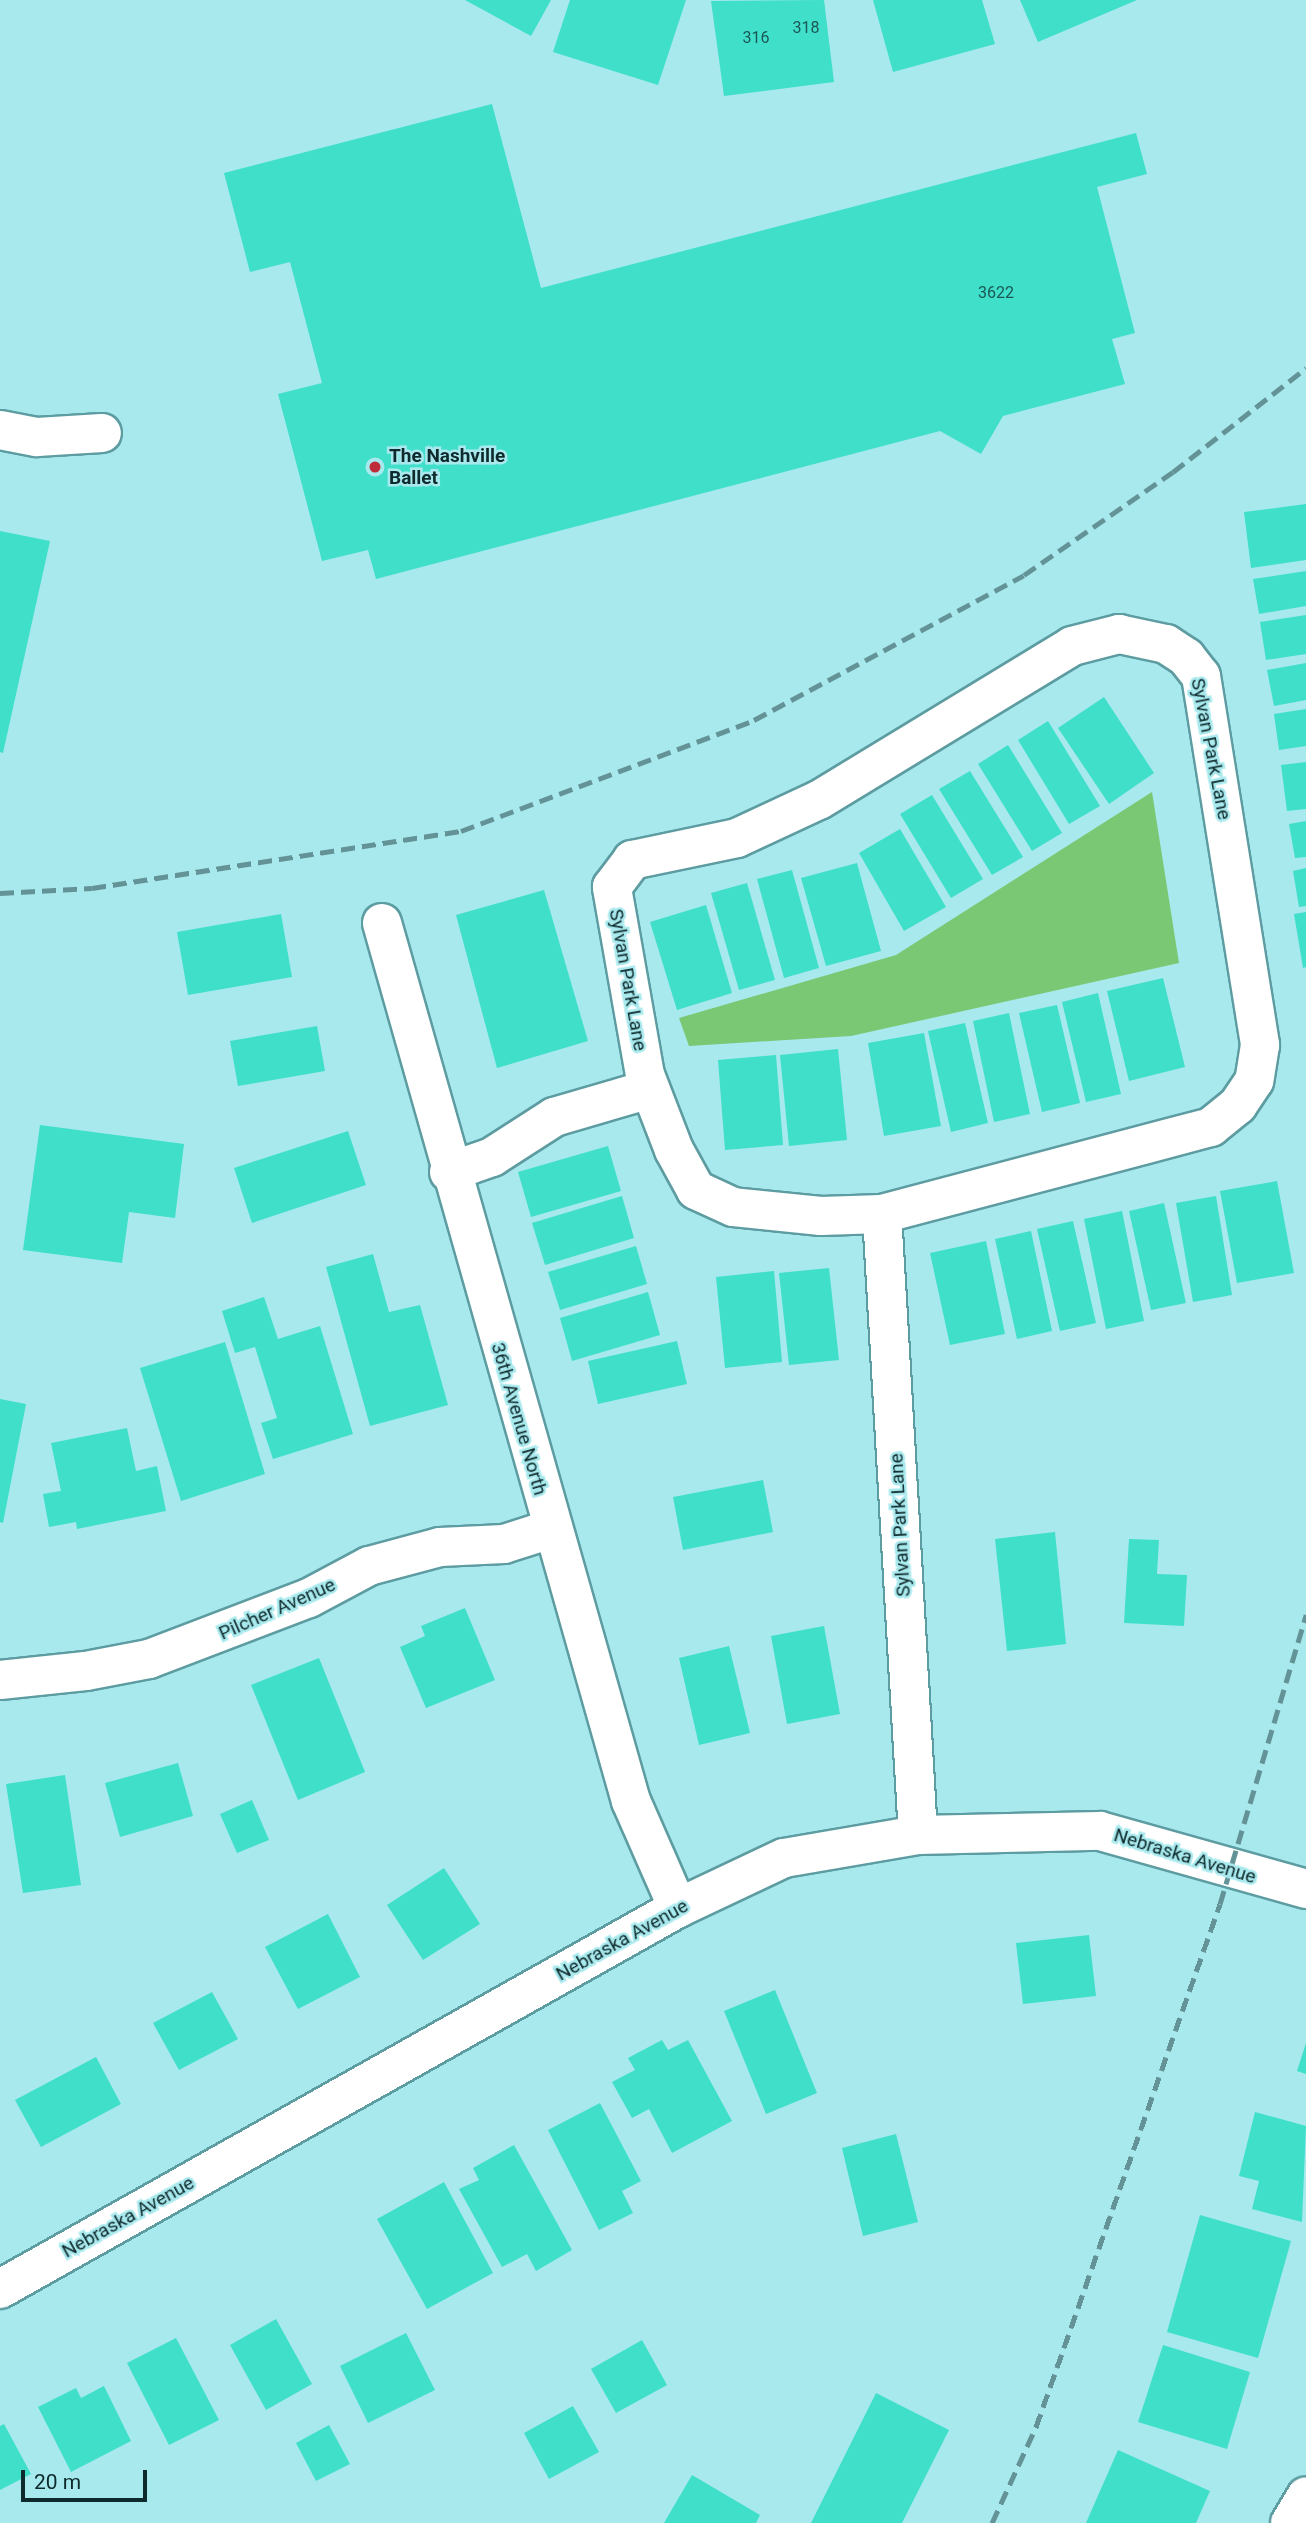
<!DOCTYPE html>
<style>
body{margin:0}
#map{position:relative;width:1306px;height:2523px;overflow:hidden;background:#a8e9ee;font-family:Roboto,sans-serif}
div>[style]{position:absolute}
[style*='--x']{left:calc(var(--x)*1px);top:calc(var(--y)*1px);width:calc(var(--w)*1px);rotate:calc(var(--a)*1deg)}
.green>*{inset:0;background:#7ac873}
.building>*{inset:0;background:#3fdfca}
.roads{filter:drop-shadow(2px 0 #5d9ca1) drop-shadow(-2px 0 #5d9ca1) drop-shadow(0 2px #5d9ca1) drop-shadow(0 -2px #5d9ca1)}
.minor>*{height:38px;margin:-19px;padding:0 19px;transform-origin:19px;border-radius:19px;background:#fff}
.rail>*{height:5px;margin-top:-2.5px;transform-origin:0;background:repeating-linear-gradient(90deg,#639396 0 14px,transparent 0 21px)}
.dots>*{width:19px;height:19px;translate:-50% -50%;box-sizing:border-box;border:4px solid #a8e9ee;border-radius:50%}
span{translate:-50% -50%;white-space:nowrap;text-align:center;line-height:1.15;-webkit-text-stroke:5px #a8e9ee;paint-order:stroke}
.number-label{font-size:16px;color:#1b5754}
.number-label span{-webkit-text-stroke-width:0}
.poi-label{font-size:19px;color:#0f2a2c;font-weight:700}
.left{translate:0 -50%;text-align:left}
.street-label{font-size:19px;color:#0f2a2c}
.scale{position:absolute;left:21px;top:2470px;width:126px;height:32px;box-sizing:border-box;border:4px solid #0f2a2c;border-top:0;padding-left:9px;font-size:21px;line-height:24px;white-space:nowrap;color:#0f2a2c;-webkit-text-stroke:5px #a8e9ee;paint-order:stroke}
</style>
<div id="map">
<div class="green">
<i style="clip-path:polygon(1152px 792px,1179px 963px,851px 1036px,689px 1046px,679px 1018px,896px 955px)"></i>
</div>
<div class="building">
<i style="clip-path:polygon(465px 0,551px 0,531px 36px)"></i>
<i style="clip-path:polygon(570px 0,686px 0,658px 85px,553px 52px)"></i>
<i style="clip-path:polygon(824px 0,834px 82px,724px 96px,711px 1px)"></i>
<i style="clip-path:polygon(873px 0,982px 0,995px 44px,893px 72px)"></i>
<i style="clip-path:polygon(1020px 0,1137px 0,1038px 42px)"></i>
<i style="clip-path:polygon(492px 104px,541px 288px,1136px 133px,1147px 174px,1097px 187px,1135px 333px,1112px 339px,1125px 384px,1003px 416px,981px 454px,940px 431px,376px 579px,368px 550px,322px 561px,278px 394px,322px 383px,290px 262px,250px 272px,224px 173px)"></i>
<i style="clip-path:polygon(1306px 504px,1306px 560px,1251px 568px,1244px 512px)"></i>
<i style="clip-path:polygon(0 531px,50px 541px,3px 753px,0 752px)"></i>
<i style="clip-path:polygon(1306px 571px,1306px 606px,1259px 614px,1253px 579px)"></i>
<i style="clip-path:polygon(1306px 615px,1306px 654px,1266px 660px,1260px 622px)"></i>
<i style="clip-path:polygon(1306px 663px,1306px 700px,1274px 706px,1267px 670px)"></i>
<i style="clip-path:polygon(1104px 697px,1154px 773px,1109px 804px,1058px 728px)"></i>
<i style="clip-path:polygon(1306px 709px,1306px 746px,1279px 750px,1274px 714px)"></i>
<i style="clip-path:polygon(1048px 721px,1100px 806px,1069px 824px,1018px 740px)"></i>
<i style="clip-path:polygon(1008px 745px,1062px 833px,1032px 851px,978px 764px)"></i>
<i style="clip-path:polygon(1306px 762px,1306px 809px,1287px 811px,1281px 765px)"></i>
<i style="clip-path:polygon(970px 771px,1023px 857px,992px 875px,939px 789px)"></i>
<i style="clip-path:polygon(932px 795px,983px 879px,951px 898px,900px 814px)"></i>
<i style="clip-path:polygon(1306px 821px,1306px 857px,1295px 858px,1289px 824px)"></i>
<i style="clip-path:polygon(900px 829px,946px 907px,904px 931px,859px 853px)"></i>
<i style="clip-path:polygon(857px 863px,881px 951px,826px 966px,801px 878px)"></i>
<i style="clip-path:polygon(1306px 868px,1306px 906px,1299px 907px,1293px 871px)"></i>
<i style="clip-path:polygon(792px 870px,819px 968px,784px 978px,757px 879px)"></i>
<i style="clip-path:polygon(747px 883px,775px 980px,739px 990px,711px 893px)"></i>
<i style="clip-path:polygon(544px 890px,588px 1041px,497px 1068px,456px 915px)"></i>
<i style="clip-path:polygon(706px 905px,732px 993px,677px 1010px,650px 922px)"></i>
<i style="clip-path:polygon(1306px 912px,1306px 967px,1303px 968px,1294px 914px)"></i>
<i style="clip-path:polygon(281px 914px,292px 977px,188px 995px,177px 932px)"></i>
<i style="clip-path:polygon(1163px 978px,1185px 1067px,1129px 1081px,1107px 991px)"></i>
<i style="clip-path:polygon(1098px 993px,1121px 1094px,1086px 1102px,1062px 1002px)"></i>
<i style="clip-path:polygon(1057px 1005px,1080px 1103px,1042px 1112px,1019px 1013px)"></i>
<i style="clip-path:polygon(1009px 1013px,1030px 1114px,994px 1122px,973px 1021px)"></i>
<i style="clip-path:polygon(965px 1023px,988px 1123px,951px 1132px,928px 1031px)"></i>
<i style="clip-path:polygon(317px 1026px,325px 1071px,238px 1086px,230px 1041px)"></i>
<i style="clip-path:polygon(924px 1033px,941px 1126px,884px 1136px,868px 1043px)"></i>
<i style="clip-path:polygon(838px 1049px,847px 1140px,789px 1146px,780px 1055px)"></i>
<i style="clip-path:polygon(776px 1055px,783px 1145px,725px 1150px,718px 1060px)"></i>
<i style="clip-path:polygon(40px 1125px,184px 1144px,175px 1218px,129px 1212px,122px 1263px,23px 1250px)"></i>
<i style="clip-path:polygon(348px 1131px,366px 1185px,252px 1223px,234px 1168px)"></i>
<i style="clip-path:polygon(608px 1146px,621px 1191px,531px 1217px,518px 1172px)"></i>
<i style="clip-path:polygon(1277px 1181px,1294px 1273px,1237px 1283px,1220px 1191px)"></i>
<i style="clip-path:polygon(622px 1196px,634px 1238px,545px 1265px,532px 1223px)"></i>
<i style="clip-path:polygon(1216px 1196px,1232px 1295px,1193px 1302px,1176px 1203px)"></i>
<i style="clip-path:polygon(1164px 1203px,1186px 1303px,1151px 1310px,1129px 1211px)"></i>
<i style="clip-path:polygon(1122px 1211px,1144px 1321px,1106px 1329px,1084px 1219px)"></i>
<i style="clip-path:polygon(1073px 1221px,1096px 1323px,1060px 1331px,1037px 1229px)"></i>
<i style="clip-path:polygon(1031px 1231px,1052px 1331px,1017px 1339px,995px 1239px)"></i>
<i style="clip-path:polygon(986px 1241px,1005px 1334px,950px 1345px,930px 1253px)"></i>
<i style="clip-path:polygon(636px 1246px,647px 1284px,560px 1310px,548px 1272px)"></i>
<i style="clip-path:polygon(373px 1254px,389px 1312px,420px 1305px,448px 1405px,370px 1426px,326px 1267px)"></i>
<i style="clip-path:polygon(829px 1268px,839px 1360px,789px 1365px,779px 1273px)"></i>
<i style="clip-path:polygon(774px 1271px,782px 1362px,725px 1368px,716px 1277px)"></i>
<i style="clip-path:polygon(648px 1292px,660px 1335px,572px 1361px,560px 1318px)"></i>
<i style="clip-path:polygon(264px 1297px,278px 1339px,320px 1326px,353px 1434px,273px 1459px,261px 1423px,277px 1418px,255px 1347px,235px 1353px,222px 1311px)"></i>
<i style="clip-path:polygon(677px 1341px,687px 1384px,598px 1404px,588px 1361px)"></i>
<i style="clip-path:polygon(225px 1342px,265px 1474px,181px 1501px,140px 1368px)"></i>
<i style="clip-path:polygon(0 1399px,26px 1404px,3px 1523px,0 1522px)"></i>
<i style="clip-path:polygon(127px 1428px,136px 1471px,157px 1466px,166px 1511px,77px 1529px,76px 1522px,49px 1527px,43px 1494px,61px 1491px,51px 1443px)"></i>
<i style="clip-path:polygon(763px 1480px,773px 1532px,683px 1550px,673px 1497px)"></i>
<i style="clip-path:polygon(1055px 1532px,1066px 1644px,1007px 1651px,995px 1539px)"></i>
<i style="clip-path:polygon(1129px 1539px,1159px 1540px,1157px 1574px,1187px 1575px,1184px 1626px,1124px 1623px)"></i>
<i style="clip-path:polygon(465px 1608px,495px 1680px,426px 1708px,400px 1647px,425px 1636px,421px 1626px)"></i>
<i style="clip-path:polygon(824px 1626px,840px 1714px,787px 1724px,771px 1636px)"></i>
<i style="clip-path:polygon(729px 1646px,750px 1733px,699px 1745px,679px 1658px)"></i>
<i style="clip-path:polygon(319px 1658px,365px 1772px,298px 1800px,251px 1685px)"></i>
<i style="clip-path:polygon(178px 1763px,193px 1816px,120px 1837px,105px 1783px)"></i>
<i style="clip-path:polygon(65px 1775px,81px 1885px,23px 1893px,6px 1784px)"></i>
<i style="clip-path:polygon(252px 1800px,269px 1840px,237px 1853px,220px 1814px)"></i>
<i style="clip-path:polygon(444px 1868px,480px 1924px,423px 1960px,387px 1905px)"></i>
<i style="clip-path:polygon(328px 1914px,360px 1977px,298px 2009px,265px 1947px)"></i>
<i style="clip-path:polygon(1089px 1935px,1096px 1996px,1023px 2004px,1016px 1943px)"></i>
<i style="clip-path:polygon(775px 1990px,817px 2093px,766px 2114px,724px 2011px)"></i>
<i style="clip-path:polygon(212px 1992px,238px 2039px,179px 2070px,153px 2023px)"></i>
<i style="clip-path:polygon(662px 2040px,668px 2050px,688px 2040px,732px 2121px,672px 2153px,649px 2109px,632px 2118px,612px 2082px,635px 2070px,628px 2058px)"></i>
<i style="clip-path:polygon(1306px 2043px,1306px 2074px,1297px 2071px)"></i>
<i style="clip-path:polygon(96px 2057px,121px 2104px,41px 2147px,15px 2100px)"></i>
<i style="clip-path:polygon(600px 2103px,641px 2181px,622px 2191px,633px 2213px,599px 2230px,548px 2130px)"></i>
<i style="clip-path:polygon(1255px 2112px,1306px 2126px,1302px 2222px,1252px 2209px,1259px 2181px,1239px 2176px)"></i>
<i style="clip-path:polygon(896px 2134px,918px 2222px,863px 2236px,842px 2148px)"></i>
<i style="clip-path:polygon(514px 2145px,572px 2250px,536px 2271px,527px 2254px,502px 2267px,459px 2189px,479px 2180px,473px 2168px)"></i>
<i style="clip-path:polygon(444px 2182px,493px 2273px,427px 2309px,377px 2219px)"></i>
<i style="clip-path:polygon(1200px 2215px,1291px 2241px,1258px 2358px,1167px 2332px)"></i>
<i style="clip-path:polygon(276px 2319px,312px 2384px,266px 2410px,230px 2345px)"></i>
<i style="clip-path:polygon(406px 2333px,435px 2390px,368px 2423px,340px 2366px)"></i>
<i style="clip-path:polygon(176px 2338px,219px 2420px,169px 2445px,127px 2363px)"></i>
<i style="clip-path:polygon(642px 2340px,667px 2385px,616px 2413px,591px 2369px)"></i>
<i style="clip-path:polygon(1163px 2345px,1250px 2372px,1227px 2449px,1138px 2422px)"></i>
<i style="clip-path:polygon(104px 2386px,131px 2441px,71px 2472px,38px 2407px,76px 2388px,81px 2398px)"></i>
<i style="clip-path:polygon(876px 2393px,949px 2430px,902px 2523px,811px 2523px)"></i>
<i style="clip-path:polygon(573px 2406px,599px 2452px,549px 2479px,524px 2433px)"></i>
<i style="clip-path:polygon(4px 2424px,31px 2474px,0 2490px,0 2426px)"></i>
<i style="clip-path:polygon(329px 2425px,350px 2464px,316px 2481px,296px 2443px)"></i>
<i style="clip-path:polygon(1118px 2450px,1210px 2491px,1196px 2523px,1086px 2523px)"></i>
<i style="clip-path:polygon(692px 2475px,760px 2515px,756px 2523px,664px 2523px)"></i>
</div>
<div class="roads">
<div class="minor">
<i style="--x:0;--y:430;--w:38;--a:11"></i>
<i style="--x:37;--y:437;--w:65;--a:-3.5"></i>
<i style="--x:1119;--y:634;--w:48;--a:12"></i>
<i style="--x:1166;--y:644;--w:24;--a:33"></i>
<i style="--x:1186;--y:657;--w:24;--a:52"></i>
<i style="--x:1201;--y:676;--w:374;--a:80.9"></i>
<i style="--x:1260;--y:1045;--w:36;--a:99"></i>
<i style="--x:1254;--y:1081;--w:29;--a:124"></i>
<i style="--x:1238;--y:1105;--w:35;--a:141"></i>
<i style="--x:1211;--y:1127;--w:340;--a:165.2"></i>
<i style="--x:882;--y:1214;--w:61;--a:178.1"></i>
<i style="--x:821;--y:1216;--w:88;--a:-174.2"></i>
<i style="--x:733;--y:1207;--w:41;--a:-155.3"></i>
<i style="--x:696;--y:1190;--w:46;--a:-118.8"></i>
<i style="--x:674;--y:1150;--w:80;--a:-111.1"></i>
<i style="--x:645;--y:1075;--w:191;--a:-100"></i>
<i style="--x:612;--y:887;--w:34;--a:-53"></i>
<i style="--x:632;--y:860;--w:107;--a:-11.8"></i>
<i style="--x:737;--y:838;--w:90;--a:-24.9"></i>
<i style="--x:819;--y:800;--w:296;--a:-31.3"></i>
<i style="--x:1072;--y:646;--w:49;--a:-14.3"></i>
<i style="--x:382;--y:923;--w:913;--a:74.17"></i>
<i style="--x:631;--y:1801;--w:117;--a:66.3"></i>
<i style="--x:449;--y:1172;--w:46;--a:-19.2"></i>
<i style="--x:492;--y:1157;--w:74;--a:-32.8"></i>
<i style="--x:554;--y:1117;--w:100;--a:-16.3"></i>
<i style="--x:882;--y:1214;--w:622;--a:86.68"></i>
<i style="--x:0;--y:1680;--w:86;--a:-6"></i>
<i style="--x:86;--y:1671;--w:64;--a:-10.8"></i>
<i style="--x:149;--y:1659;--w:171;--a:-20.9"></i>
<i style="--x:309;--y:1598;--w:68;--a:-28.1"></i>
<i style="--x:369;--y:1566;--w:73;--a:-15"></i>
<i style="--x:440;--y:1547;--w:64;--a:-2.7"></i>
<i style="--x:504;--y:1544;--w:49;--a:-17.7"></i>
<i style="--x:0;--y:2289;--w:778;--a:-29.33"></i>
<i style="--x:678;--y:1908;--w:117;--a:-25.3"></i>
<i style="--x:784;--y:1858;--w:136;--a:-9.7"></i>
<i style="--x:918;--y:1835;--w:182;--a:-1.3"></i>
<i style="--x:1100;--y:1831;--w:214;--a:15.7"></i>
<i style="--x:1290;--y:2523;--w:31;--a:-59"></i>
</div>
</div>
<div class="rail">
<i style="--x:0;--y:893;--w:92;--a:-3.1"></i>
<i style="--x:92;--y:888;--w:373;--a:-8.8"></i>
<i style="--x:461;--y:831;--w:313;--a:-20.7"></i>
<i style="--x:754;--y:720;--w:306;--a:-28.2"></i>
<i style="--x:1024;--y:575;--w:181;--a:-34.7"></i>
<i style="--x:1173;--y:472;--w:169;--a:-38"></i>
<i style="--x:992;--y:2523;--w:106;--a:-65.4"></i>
<i style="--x:1036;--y:2427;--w:554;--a:-70.62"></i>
<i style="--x:1220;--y:1904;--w:302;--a:-73.4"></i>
</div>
<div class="dots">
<i style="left:375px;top:467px;background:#bd2c38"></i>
</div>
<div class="number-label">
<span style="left:806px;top:28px">318</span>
<span style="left:756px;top:38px">316</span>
<span style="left:996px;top:293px">3622</span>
</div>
<div class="poi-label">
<span class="left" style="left:389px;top:467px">The Nashville<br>Ballet</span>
</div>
<div class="street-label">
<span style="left:1211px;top:749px;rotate:79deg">Sylvan Park Lane</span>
<span style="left:628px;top:980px;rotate:80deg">Sylvan Park Lane</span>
<span style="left:519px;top:1419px;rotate:74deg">36th Avenue North</span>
<span style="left:900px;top:1525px;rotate:-93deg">Sylvan Park Lane</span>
<span style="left:277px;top:1609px;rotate:-24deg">Pilcher Avenue</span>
<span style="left:1185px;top:1856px;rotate:17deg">Nebraska Avenue</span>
<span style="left:622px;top:1940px;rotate:-29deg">Nebraska Avenue</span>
<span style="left:128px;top:2217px;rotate:-29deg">Nebraska Avenue</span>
</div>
<div class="scale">20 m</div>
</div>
